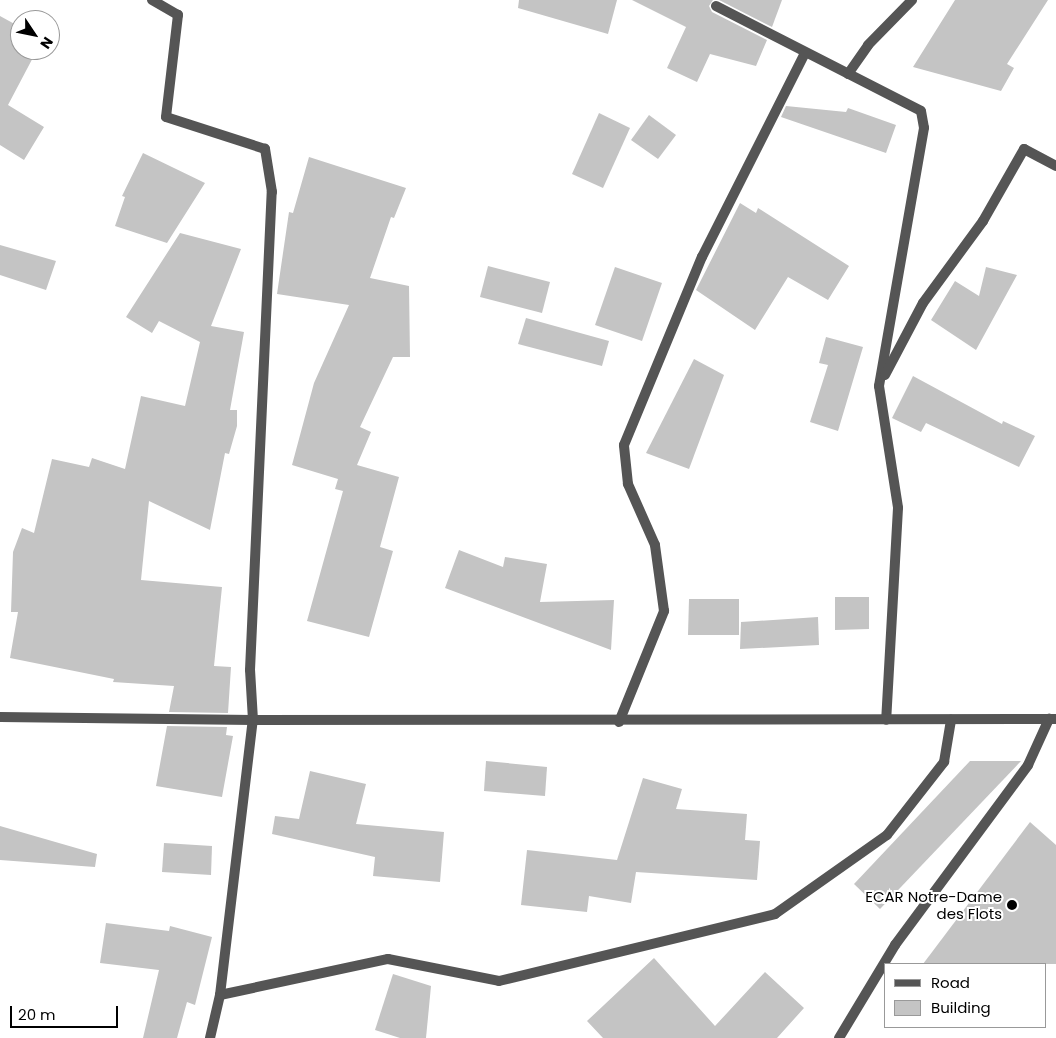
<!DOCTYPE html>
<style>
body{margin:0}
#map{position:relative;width:1056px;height:1038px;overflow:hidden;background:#fff;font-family:Poppins,sans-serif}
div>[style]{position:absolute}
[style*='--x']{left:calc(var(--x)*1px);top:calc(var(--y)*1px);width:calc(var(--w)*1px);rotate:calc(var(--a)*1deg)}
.building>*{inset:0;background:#c4c4c4}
.minor>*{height:10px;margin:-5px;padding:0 5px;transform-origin:5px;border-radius:5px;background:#555}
.tertiary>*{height:10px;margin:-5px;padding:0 5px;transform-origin:5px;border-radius:5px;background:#555}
.dots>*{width:14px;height:14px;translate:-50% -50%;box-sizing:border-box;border:2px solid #fff;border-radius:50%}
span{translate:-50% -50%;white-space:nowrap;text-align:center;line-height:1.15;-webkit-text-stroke:4px #fff;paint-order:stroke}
.poi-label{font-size:15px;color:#000}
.right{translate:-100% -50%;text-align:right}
.legend{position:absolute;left:884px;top:963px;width:162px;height:65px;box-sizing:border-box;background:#fff;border:1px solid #999;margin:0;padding:6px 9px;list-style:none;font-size:15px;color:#000}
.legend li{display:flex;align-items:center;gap:10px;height:25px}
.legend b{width:25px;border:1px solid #999}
.north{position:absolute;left:10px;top:10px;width:50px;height:50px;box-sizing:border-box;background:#fff;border:1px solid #999;border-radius:50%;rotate:124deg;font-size:14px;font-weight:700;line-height:20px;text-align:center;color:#000}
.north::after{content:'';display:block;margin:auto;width:18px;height:22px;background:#000;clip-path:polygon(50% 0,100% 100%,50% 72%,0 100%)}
.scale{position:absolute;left:10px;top:1006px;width:108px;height:22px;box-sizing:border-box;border:2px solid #000;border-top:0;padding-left:6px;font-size:15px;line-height:18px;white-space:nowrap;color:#000;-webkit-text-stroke:4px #fff;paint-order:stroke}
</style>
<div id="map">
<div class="building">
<i style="clip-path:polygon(519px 0,617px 0,608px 34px,518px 8px)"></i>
<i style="clip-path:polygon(632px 0,713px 0,709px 6px,712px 12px,767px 40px,756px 66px,710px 54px,697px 82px,667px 68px,686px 27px)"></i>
<i style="clip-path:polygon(719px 0,782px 0,772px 27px)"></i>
<i style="clip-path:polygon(955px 0,1048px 0,1007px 64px,1014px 68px,1001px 91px,913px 67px)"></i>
<i style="clip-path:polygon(0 16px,20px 27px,20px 50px,37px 50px,8px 105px,44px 127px,24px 160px,0 145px)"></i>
<i style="clip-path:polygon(786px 106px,846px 112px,848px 108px,896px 125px,886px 153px,781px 117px)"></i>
<i style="clip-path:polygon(599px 113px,630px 128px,603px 188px,572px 174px)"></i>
<i style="clip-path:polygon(649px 115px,676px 135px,658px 159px,631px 140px)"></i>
<i style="clip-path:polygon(143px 153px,205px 183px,167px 243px,115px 226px,125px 197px,122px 196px)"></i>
<i style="clip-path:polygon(309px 157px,406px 188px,394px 218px,391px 217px,370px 278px,409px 286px,410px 357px,393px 357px,360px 427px,371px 432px,357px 465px,399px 477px,380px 547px,393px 551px,369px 637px,307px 621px,343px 491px,335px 489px,338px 479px,292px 465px,314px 383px,349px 305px,277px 294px,289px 212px,293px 213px)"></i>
<i style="clip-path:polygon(740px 203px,756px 213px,758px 208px,849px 266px,828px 300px,788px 277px,755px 330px,696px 290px)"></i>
<i style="clip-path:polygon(180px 233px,241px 249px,211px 326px,244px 332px,230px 410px,237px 410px,237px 426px,229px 454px,225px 453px,210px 530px,149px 501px,141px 580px,222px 587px,214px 666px,231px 667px,228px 713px,169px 712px,174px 686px,113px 682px,114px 679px,10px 658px,18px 612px,11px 612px,13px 552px,22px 528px,34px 533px,52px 459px,89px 467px,92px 458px,125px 469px,141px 396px,185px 406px,200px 342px,159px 321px,152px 333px,126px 317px)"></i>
<i style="clip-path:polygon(0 245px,56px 261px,46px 290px,0 275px)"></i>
<i style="clip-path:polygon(488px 266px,550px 282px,542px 313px,480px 297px)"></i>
<i style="clip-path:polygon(615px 267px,662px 283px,642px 341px,595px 325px)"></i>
<i style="clip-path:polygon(986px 267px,1017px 275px,976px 350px,931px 320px,955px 281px,979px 296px)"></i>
<i style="clip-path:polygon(526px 318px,609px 341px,602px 366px,518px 344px)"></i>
<i style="clip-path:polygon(826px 337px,863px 347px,838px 431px,810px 422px,828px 365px,819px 363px)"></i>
<i style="clip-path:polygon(694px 359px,724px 375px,689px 469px,646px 453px)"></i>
<i style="clip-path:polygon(913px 376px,1002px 424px,1003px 421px,1035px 436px,1019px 467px,926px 423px,921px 432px,892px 418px)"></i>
<i style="clip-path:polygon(459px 550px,503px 567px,505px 557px,547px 564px,540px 602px,614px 600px,611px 650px,445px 588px)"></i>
<i style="clip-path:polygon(835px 597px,869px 597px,869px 629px,835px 630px)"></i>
<i style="clip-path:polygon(689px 599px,739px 599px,739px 635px,688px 635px)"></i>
<i style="clip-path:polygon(818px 617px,819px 645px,740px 649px,741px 622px)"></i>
<i style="clip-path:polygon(167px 726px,227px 727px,226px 735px,233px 736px,222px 797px,156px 786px)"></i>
<i style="clip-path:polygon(486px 761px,547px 767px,545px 796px,484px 791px)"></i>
<i style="clip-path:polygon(970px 761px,1021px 761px,880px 909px,854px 884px)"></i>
<i style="clip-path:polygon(310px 771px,366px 784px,356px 824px,444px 832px,440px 882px,373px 876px,375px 857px,272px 834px,275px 816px,299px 819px)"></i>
<i style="clip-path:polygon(643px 778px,682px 789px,676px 809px,747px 814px,745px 840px,760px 841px,757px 880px,636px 872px,631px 903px,589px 896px,587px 912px,521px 905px,527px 850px,617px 860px)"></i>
<i style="clip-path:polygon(1030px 822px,1056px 845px,1056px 964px,923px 964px)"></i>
<i style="clip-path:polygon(0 826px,97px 854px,95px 867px,0 860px)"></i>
<i style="clip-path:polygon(164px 843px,212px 846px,211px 875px,162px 872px)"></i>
<i style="clip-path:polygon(106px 923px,169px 931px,170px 926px,212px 937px,195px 1005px,187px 1002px,177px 1038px,143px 1038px,159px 970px,100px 963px)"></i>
<i style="clip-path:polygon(654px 958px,715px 1026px,765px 972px,804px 1008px,777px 1038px,603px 1038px,587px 1021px)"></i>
<i style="clip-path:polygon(393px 974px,431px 986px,426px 1038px,400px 1038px,375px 1030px)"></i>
</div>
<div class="minor">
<i style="--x:716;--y:6;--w:230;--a:27.1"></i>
<i style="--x:921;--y:111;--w:17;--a:80"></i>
<i style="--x:924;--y:128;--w:262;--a:99.9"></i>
<i style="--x:879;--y:386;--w:123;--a:81.1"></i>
<i style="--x:898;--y:508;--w:212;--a:93.2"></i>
<i style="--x:848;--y:74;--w:35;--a:-55"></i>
<i style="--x:868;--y:45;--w:63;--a:-45.6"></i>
<i style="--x:885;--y:375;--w:81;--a:-62.2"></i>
<i style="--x:923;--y:303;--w:102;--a:-53.8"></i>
<i style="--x:983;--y:221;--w:83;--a:-60.3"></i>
<i style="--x:1024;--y:149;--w:36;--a:28"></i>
<i style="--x:0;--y:717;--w:253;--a:0.7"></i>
<i style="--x:253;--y:720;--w:50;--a:-93.4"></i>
<i style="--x:250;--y:670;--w:479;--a:-87.4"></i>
<i style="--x:272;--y:192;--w:44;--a:-99.2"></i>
<i style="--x:265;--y:149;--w:104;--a:-162.1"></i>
<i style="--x:166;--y:117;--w:103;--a:-83.3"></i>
<i style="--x:178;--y:15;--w:30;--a:-150"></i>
<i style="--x:619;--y:722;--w:120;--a:-67.9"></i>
<i style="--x:664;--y:611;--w:67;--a:-97.8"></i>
<i style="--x:655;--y:545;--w:67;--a:-113.9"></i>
<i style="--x:628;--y:484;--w:39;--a:-96"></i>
<i style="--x:624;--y:445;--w:204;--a:-67.5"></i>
<i style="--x:702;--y:257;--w:229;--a:-63.2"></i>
<i style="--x:220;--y:995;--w:172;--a:-12.1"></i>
<i style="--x:388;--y:959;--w:113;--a:11.2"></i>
<i style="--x:499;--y:981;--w:284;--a:-13.6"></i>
<i style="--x:775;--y:914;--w:137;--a:-35.2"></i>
<i style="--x:887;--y:835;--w:93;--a:-52"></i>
<i style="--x:944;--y:762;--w:43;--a:-80.5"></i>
<i style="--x:839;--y:1038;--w:109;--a:-58.9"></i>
<i style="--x:895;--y:945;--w:224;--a:-53.5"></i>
<i style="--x:1028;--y:765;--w:51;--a:-65.5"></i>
</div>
<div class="tertiary">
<i style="--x:210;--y:1038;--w:44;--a:-76.9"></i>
<i style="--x:220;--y:995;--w:277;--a:-83.2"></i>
<i style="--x:253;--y:720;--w:803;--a:-0.07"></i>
</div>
<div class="dots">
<i style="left:1012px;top:905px;background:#000"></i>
</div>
<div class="poi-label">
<span class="right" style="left:1002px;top:905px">ECAR Notre-Dame<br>des Flots</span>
</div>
<ul class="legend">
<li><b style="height:6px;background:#555"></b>Road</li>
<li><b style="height:14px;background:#c4c4c4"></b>Building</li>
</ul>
<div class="north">N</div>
<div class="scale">20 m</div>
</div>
